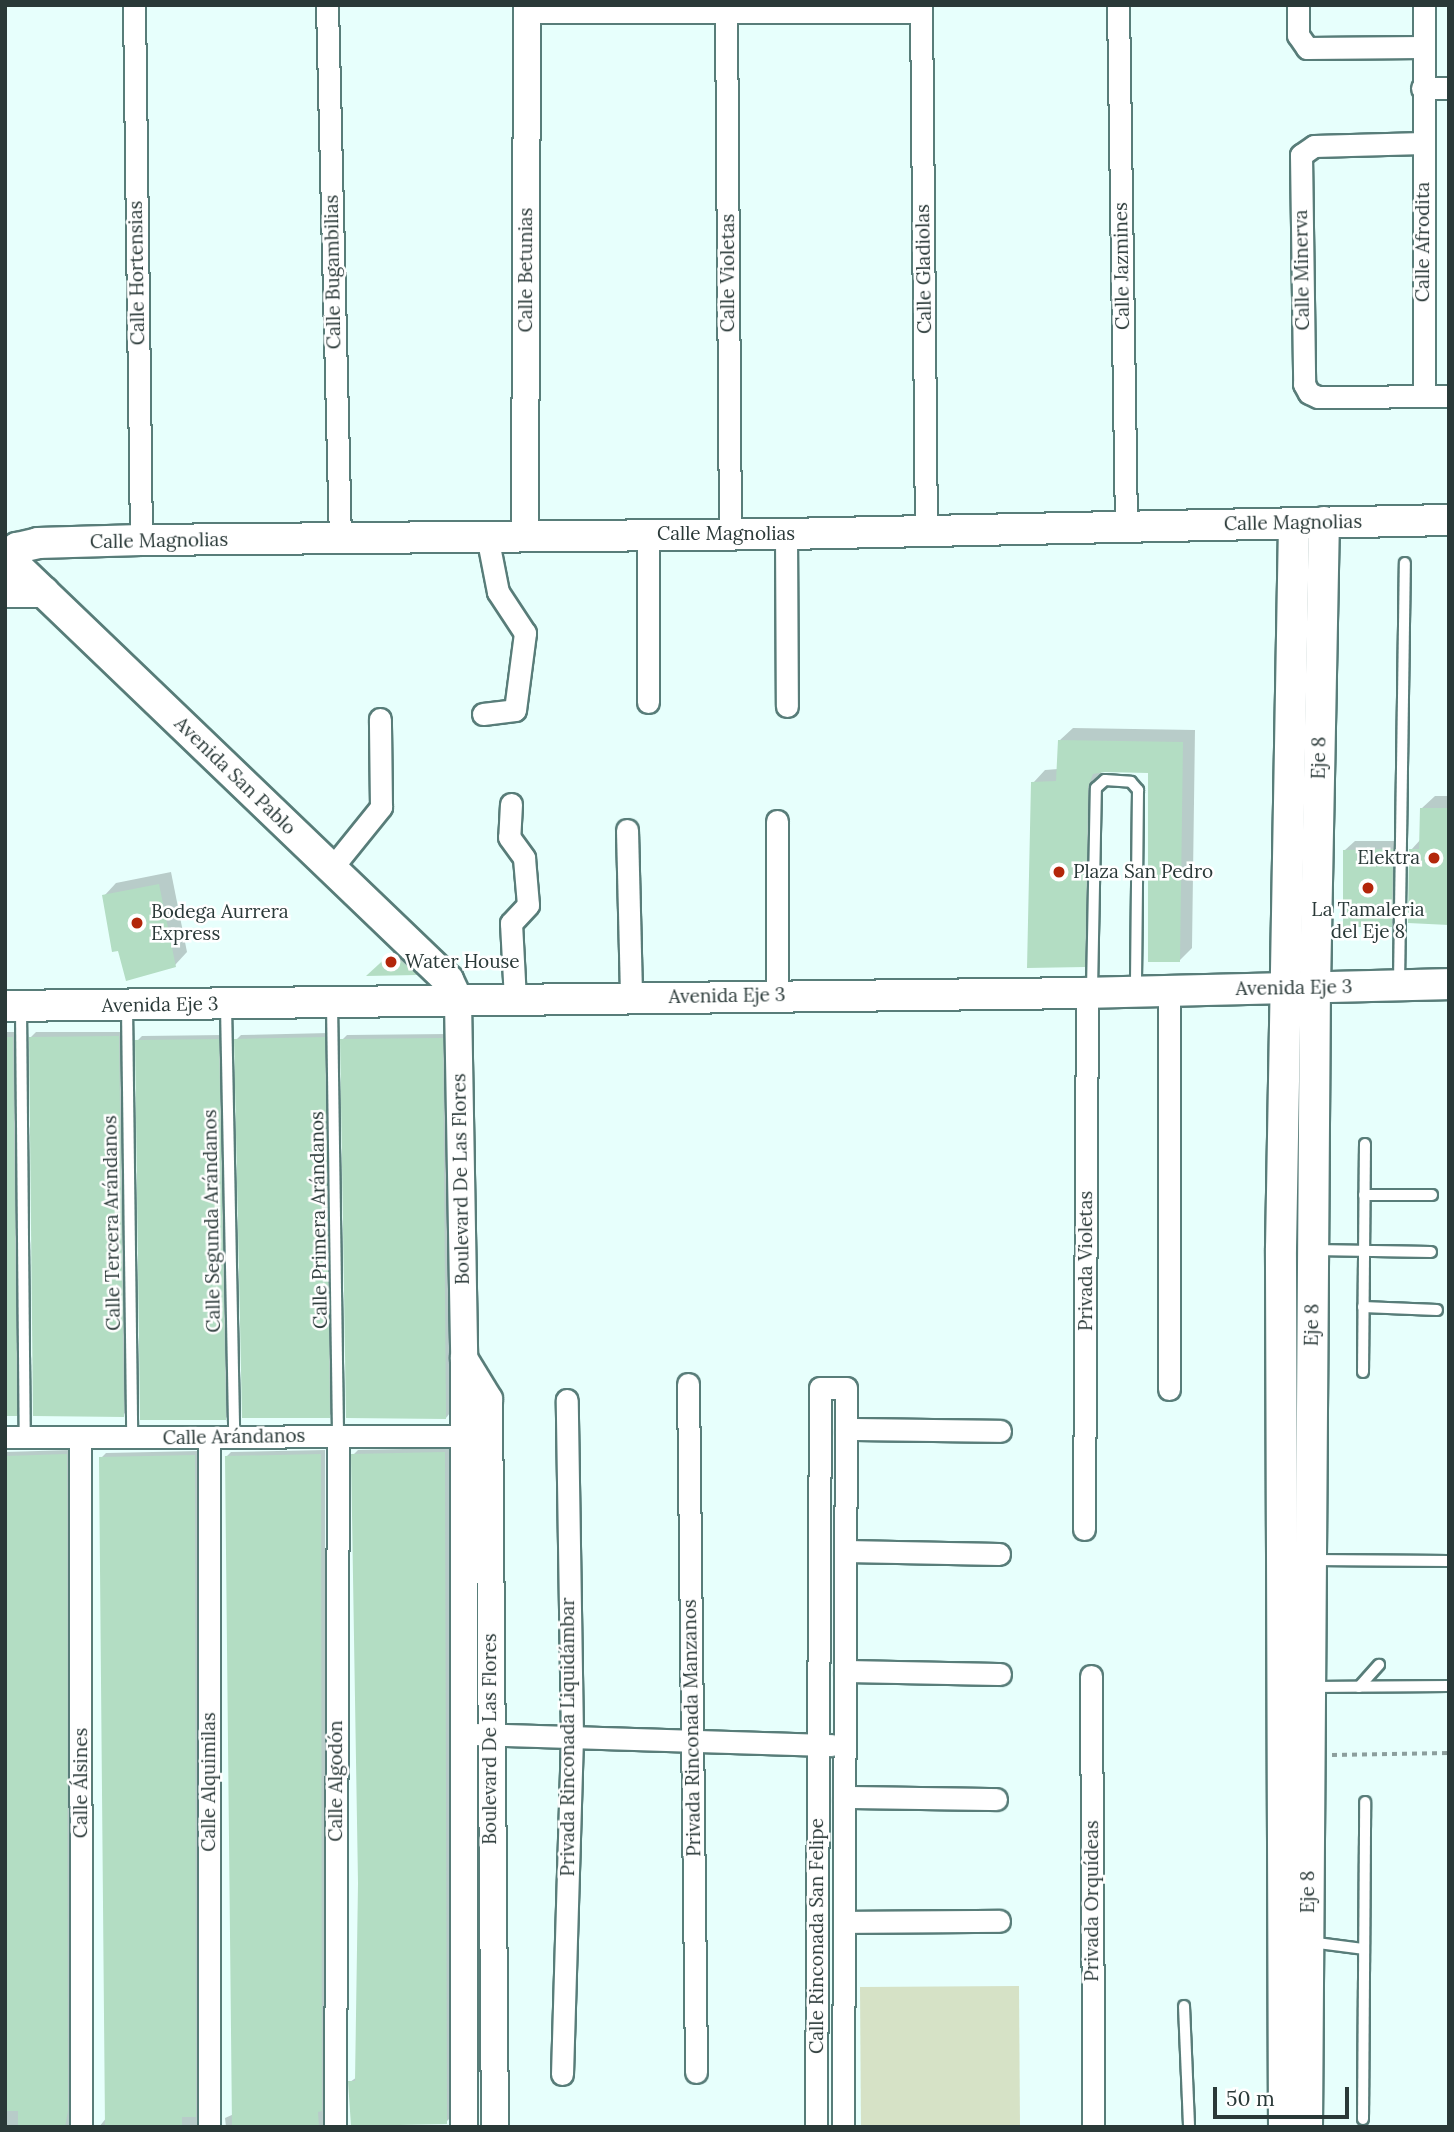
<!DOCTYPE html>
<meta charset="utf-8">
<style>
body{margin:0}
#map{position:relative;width:1454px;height:2132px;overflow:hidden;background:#e7fffc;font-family:Lora,serif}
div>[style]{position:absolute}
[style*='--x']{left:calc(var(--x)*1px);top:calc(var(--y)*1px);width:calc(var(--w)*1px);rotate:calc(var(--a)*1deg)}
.green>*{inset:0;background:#d6e2c6}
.shadow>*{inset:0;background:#0003}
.building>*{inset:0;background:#b3ddc3}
.path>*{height:3.5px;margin-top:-1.75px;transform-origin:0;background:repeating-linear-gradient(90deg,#8c9f9d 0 5px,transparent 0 10px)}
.roads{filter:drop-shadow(2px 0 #587d79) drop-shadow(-2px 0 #587d79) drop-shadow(0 2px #587d79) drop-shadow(0 -2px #587d79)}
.service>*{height:10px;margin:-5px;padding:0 5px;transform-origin:5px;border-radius:5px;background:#fff}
.minor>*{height:21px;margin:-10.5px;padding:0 10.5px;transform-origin:10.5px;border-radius:10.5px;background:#fff}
.tertiary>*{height:26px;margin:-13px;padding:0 13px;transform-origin:13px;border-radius:13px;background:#fff}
.secondary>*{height:30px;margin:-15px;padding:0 15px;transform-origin:15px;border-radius:15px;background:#fff}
.dots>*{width:19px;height:19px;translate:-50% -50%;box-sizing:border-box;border:4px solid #fff;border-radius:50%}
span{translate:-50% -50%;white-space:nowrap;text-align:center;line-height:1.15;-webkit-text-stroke:5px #fff;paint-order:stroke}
.street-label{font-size:19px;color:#2a3938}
.poi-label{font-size:19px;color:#2a3938}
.right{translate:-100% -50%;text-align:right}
.left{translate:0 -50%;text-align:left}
.frame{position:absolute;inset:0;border:7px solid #2a3938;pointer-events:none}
.scale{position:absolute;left:1213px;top:2087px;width:136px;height:32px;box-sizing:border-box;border:4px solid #2a3938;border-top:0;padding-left:9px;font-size:21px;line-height:24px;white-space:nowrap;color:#2a3938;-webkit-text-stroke:5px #fff;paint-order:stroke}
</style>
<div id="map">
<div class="green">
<i style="clip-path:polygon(1019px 1986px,1020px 2127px,861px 2127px,860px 1987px)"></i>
</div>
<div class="shadow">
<i style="clip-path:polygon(1073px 728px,1195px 730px,1192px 948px,1179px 961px,1150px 771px,1101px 772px,1097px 952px,1084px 965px,1033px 783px,1045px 770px,1058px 769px,1060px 740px)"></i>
<i style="clip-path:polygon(1435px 796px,1449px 796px,1449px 922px,1411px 850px,1421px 839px,1422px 808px)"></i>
<i style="clip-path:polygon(1355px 841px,1402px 841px,1401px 915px,1391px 925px,1345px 850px)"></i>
<i style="clip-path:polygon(171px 872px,187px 952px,175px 965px,104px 896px,116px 883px)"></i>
<i style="clip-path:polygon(398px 948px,422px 969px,417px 974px,370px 974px)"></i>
<i style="clip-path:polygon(5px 1032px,17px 1032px,21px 1411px,16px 1415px,5px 1415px)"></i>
<i style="clip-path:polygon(36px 1032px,123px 1032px,128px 1410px,123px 1415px,31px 1037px)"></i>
<i style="clip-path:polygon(329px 1033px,334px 1411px,329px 1416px,236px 1040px,241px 1035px)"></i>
<i style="clip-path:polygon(447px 1034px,450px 1413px,446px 1418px,342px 1040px,347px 1035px)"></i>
<i style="clip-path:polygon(223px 1035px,230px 1414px,225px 1419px,137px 1041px,142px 1036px)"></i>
<i style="clip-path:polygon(449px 1448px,451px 2117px,446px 2122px,350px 2082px,357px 2077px,359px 1883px,353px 1455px,358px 1450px)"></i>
<i style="clip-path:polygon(71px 1450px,70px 2127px,5px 2127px,5px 1452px)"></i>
<i style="clip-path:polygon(325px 1450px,325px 2127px,226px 2127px,225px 2118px,234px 2114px,226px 1457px,231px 1452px)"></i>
<i style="clip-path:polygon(199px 1451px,198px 2127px,99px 2127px,107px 2117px,101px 1458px,106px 1453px)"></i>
</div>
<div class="building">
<i style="clip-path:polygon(1058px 740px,1183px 742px,1180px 962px,1148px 962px,1148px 773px,1105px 772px,1093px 774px,1088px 787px,1085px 967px,1027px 968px,1031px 782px,1056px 781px)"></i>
<i style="clip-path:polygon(1420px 808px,1449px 808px,1449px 925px,1408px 923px,1409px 849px,1419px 849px)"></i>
<i style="clip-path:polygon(1393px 849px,1392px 927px,1343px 927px,1343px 850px)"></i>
<i style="clip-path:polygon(159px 884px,176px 967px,126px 981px,118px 951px,112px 952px,102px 895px)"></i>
<i style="clip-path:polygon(391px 953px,418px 975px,366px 976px)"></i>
<i style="clip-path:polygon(119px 1036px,124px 1417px,33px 1416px,29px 1037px)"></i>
<i style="clip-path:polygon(5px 1037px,13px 1037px,17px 1416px,5px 1416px)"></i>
<i style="clip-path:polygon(325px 1037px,330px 1418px,242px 1418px,234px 1039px)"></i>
<i style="clip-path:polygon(443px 1038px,446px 1419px,346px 1418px,340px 1039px)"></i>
<i style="clip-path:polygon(219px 1039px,226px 1420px,140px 1420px,135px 1040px)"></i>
<i style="clip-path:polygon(445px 1452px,447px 2124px,351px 2126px,348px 2081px,355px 2081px,358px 1883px,351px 1454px)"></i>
<i style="clip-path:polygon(67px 1454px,68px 2111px,65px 2127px,18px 2127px,18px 2111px,5px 2111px,5px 1456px)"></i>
<i style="clip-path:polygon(321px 1454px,322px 2111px,318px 2112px,319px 2127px,232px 2127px,225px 1456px)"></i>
<i style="clip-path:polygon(195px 1455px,196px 2117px,182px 2117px,182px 2127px,105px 2127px,99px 1457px)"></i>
</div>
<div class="path">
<i style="--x:1332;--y:1755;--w:117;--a:-1"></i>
</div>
<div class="roads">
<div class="service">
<i style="--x:1399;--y:983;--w:420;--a:-89.2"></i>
<i style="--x:1092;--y:990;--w:202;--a:-88.9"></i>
<i style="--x:1096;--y:788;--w:12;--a:-42"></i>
<i style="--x:1105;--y:780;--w:26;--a:4"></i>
<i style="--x:1131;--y:782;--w:11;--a:49"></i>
<i style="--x:1138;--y:790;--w:199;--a:90.6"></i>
<i style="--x:332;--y:1003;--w:432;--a:89.2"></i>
<i style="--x:226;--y:1006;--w:431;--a:88.9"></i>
<i style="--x:127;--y:1007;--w:431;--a:89.3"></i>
<i style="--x:21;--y:1009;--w:427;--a:89.5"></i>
<i style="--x:1364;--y:1195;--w:68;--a:0"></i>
<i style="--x:1315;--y:1250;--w:116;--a:1"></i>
<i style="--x:1363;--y:1307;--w:74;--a:2.3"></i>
<i style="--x:1363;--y:1372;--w:228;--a:-89.5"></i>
<i style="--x:1312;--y:1560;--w:137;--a:0.4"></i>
<i style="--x:1312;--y:1687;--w:137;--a:-0.4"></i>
<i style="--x:1359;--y:1687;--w:30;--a:-48"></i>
<i style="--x:1310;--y:1942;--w:54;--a:7.4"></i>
<i style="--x:1184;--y:2006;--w:121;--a:87.6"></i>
<i style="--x:1363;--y:2119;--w:317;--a:-89.6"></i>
</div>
<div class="minor">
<i style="--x:134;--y:5;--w:535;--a:89.25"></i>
<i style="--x:327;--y:5;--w:534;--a:88.61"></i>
<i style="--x:921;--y:5;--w:527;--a:89.46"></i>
<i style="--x:1118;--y:5;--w:522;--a:89.12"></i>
<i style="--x:1298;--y:5;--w:30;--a:90"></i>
<i style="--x:1298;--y:35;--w:16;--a:55"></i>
<i style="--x:1307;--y:48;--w:115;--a:-0.5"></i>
<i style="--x:1424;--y:5;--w:391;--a:90"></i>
<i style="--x:527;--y:12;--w:394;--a:0"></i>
<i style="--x:726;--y:12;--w:522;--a:89.56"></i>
<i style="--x:1422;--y:88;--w:27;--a:0"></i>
<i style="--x:1423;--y:143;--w:109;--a:178.4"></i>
<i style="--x:1314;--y:146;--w:16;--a:145"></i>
<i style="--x:1301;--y:155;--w:229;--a:89.2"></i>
<i style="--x:1304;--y:384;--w:10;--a:61"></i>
<i style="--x:1309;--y:393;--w:10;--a:24"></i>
<i style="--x:1318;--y:397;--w:131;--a:-0.4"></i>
<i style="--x:786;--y:534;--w:172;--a:89.7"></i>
<i style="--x:648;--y:702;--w:168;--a:-90"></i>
<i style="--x:483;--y:714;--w:32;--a:-7"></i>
<i style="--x:515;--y:710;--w:78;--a:-82.6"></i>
<i style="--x:525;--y:633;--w:49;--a:-123.4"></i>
<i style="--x:498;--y:592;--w:57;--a:-101.1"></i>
<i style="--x:511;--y:804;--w:33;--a:93"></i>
<i style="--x:509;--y:837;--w:26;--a:54"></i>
<i style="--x:524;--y:858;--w:47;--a:85.1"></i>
<i style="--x:528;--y:905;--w:25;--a:133"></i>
<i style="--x:511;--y:923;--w:77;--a:87"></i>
<i style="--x:777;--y:821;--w:174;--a:90"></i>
<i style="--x:627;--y:830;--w:168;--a:88.6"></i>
<i style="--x:331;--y:869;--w:80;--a:-51.1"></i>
<i style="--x:381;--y:807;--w:88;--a:-90.7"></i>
<i style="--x:1169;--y:992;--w:397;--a:90"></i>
<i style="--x:688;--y:1384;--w:688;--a:89.33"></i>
<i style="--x:846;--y:1429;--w:154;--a:0.7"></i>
<i style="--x:5;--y:1437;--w:458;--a:-0.1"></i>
<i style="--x:209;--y:1438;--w:689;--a:90"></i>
<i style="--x:80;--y:1440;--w:687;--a:89.92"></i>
<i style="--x:1084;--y:1529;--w:536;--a:-89.68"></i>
<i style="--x:846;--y:1551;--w:153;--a:1.1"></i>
<i style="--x:845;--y:1671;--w:155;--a:1.1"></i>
<i style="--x:1091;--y:1676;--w:451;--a:89.7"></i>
<i style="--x:476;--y:1734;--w:356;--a:1.8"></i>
<i style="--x:844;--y:1797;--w:152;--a:0.8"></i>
<i style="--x:844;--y:1922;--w:155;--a:-0.4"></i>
<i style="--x:562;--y:2074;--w:338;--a:-88.3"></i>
<i style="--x:572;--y:1736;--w:336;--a:-90.9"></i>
<i style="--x:335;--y:2127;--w:692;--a:-89.75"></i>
<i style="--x:816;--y:2127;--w:739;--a:-89.69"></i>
<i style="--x:820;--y:1388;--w:26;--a:0"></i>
<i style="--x:846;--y:1388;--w:739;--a:90.23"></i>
</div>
<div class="tertiary">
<i style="--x:525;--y:535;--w:530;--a:-89.78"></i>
<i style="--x:458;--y:1001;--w:357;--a:89"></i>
<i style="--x:464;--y:1358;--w:769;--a:90"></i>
<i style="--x:464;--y:1358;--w:48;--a:58.6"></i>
<i style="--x:489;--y:1399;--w:728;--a:89.53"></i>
</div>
<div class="secondary">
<i style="--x:5;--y:555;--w:614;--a:43.81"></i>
<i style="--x:448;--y:980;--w:23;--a:65"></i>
<i style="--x:8;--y:557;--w:13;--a:-45"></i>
<i style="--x:17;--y:548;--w:22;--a:-13"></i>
<i style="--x:38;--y:543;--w:103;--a:-1.7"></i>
<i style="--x:141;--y:540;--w:645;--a:-0.53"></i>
<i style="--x:786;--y:534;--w:663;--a:-1.21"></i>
<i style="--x:5;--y:592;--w:39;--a:0"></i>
<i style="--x:5;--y:1006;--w:1082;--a:-0.69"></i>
<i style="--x:1087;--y:993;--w:362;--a:-1.4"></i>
<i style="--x:1284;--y:2127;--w:879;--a:-90.2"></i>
<i style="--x:1281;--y:1248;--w:725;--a:-88.97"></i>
<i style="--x:1307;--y:2127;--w:1140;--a:-89.6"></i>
<i style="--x:1315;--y:987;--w:465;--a:-88.9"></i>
</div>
</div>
<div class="dots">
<i style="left:1434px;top:858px;background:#b3260a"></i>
<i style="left:1059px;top:872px;background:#b3260a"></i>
<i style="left:1368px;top:888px;background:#b3260a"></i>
<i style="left:137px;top:923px;background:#b3260a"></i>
<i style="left:391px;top:962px;background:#b3260a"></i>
</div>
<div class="street-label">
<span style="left:1423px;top:242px;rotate:-90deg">Calle Afrodita</span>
<span style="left:1122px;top:266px;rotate:-91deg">Calle Jazmines</span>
<span style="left:924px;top:269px;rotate:-91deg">Calle Gladiolas</span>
<span style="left:526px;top:270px;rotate:-90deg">Calle Betunias</span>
<span style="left:1302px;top:270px;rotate:-91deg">Calle Minerva</span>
<span style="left:333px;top:272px;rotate:-91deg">Calle Bugambilias</span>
<span style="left:137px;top:273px;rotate:-91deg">Calle Hortensias</span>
<span style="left:728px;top:273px;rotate:-90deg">Calle Violetas</span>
<span style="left:1293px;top:523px;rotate:-1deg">Calle Magnolias</span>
<span style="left:726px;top:534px">Calle Magnolias</span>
<span style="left:159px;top:541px;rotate:-1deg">Calle Magnolias</span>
<span style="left:1319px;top:758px;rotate:-89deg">Eje 8</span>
<span style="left:235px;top:776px;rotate:44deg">Avenida San Pablo</span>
<span style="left:1294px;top:988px;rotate:-1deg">Avenida Eje 3</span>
<span style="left:727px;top:996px;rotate:-1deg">Avenida Eje 3</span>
<span style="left:160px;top:1005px;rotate:-1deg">Avenida Eje 3</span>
<span style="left:461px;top:1179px;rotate:-91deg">Boulevard De Las Flores</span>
<span style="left:319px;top:1220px;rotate:-91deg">Calle Primera Arándanos</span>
<span style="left:212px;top:1221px;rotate:-91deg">Calle Segunda Arándanos</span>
<span style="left:112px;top:1223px;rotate:-91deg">Calle Tercera Arándanos</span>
<span style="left:1086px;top:1261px;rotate:-90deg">Privada Violetas</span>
<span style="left:1312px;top:1325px;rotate:-89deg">Eje 8</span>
<span style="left:234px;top:1437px;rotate:-1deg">Calle Arándanos</span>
<span style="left:692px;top:1728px;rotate:-91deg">Privada Rinconada Manzanos</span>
<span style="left:568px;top:1737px;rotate:-90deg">Privada Rinconada Liquidámbar</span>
<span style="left:490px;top:1739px;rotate:-90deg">Boulevard De Las Flores</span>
<span style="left:336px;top:1781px;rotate:-90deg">Calle Algodón</span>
<span style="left:209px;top:1782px;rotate:-90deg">Calle Alquimilas</span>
<span style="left:81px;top:1783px;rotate:-90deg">Calle Álsines</span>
<span style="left:1308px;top:1892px;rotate:-90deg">Eje 8</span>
<span style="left:1092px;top:1901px;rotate:-90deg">Privada Orquídeas</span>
<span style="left:817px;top:1936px;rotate:-90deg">Calle Rinconada San Felipe</span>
</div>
<div class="poi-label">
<span class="right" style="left:1420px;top:858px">Elektra</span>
<span class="left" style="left:1073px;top:872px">Plaza San Pedro</span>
<span style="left:1368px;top:921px">La Tamaleria<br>del Eje 8</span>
<span class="left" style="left:151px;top:923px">Bodega Aurrera<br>Express</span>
<span class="left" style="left:405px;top:962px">Water House</span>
</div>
<div class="frame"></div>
<div class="scale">50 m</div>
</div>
